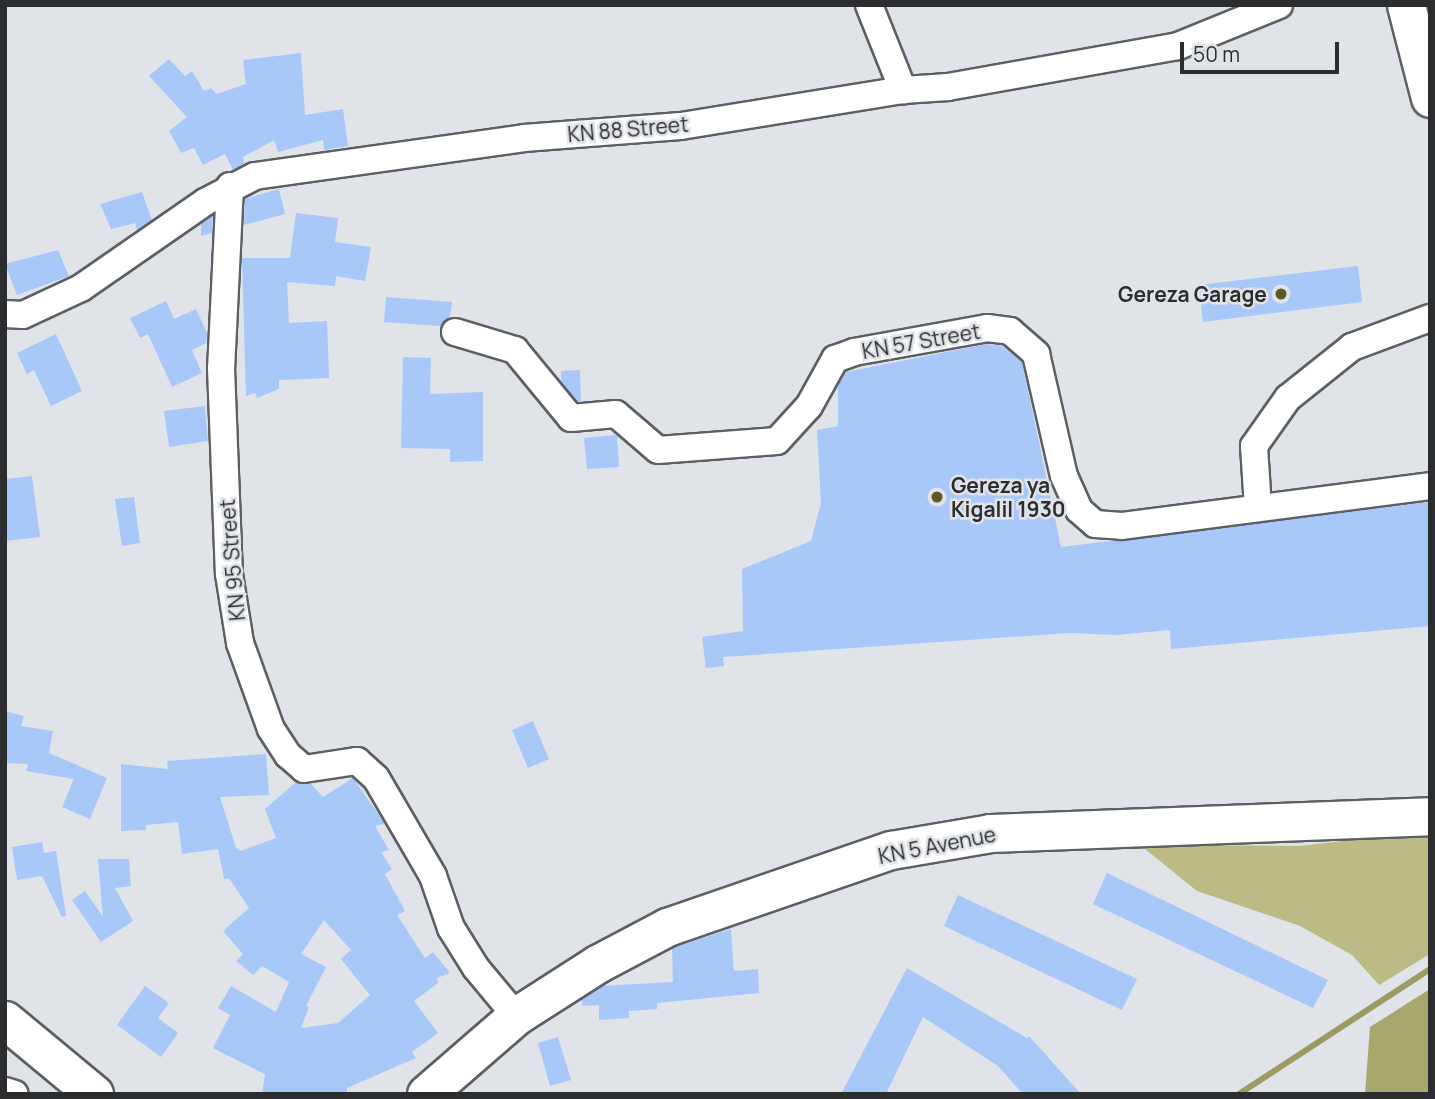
<!DOCTYPE html>
<style>
body{margin:0}
#map{position:relative;width:1435px;height:1099px;overflow:hidden;background:#e0e3e8;font-family:Manrope,sans-serif}
div>[style]{position:absolute}
[style*='--x']{left:calc(var(--x)*1px);top:calc(var(--y)*1px);width:calc(var(--w)*1px);rotate:calc(var(--a)*1deg)}
.green>*{inset:0;background:#bcbb86}
.forest>*{inset:0;background:#a8a76e}
.stream>*{height:6px;margin:-3px;padding:0 3px;transform-origin:3px;border-radius:3px;background:#9d9b62}
.building>*{inset:0;background:#a8c8f9}
.roads{filter:drop-shadow(2px 0 #5c5f63) drop-shadow(-2px 0 #5c5f63) drop-shadow(0 2px #5c5f63) drop-shadow(0 -2px #5c5f63)}
.minor>*{height:26px;margin:-13px;padding:0 13px;transform-origin:13px;border-radius:13px;background:#fff}
.secondary>*{height:37px;margin:-18.5px;padding:0 18.5px;transform-origin:18.5px;border-radius:18.5px;background:#fff}
.dots>*{width:19px;height:19px;translate:-50% -50%;box-sizing:border-box;border:4px solid #e0e3e8;border-radius:50%}
span{translate:-50% -50%;white-space:nowrap;text-align:center;line-height:1.15;-webkit-text-stroke:5px #e0e3e8;paint-order:stroke}
.street-label{font-size:21px;color:#2c2d2f}
.poi-label{font-size:21px;color:#2c2d2f;font-weight:700}
.right{translate:-100% -50%;text-align:right}
.left{translate:0 -50%;text-align:left}
.frame{position:absolute;inset:0;border:7px solid #2c2d2f;pointer-events:none}
.scale{position:absolute;left:1180px;top:42px;width:159px;height:32px;box-sizing:border-box;border:4px solid #2c2d2f;border-top:0;padding-left:9px;font-size:21px;line-height:24px;white-space:nowrap;color:#2c2d2f;-webkit-text-stroke:5px #e0e3e8;paint-order:stroke}
</style>
<div id="map">
<div class="green">
<i style="clip-path:polygon(1430px 831px,1430px 954px,1379px 985px,1352px 955px,1300px 926px,1197px 891px,1140px 845px,1299px 846px)"></i>
</div>
<div class="forest">
<i style="clip-path:polygon(1430px 989px,1430px 1094px,1365px 1094px,1370px 1027px)"></i>
</div>
<div class="stream">
<i style="--x:1239;--y:1094;--w:228;--a:-33.2"></i>
</div>
<div class="building">
<i style="clip-path:polygon(301px 53px,305px 115px,343px 109px,348px 146px,324px 150px,323px 140px,278px 152px,274px 140px,243px 157px,244px 164px,233px 170px,225px 154px,203px 165px,194px 148px,181px 153px,169px 131px,187px 117px,149px 76px,169px 59px,185px 76px,192px 71px,204px 91px,211px 88px,217px 94px,246px 84px,243px 60px)"></i>
<i style="clip-path:polygon(279px 189px,285px 214px,244px 225px,245px 199px)"></i>
<i style="clip-path:polygon(142px 192px,152px 220px,137px 230px,135px 223px,111px 229px,100px 204px)"></i>
<i style="clip-path:polygon(296px 213px,338px 218px,335px 242px,371px 247px,365px 281px,336px 276px,335px 286px,287px 282px,289px 323px,327px 321px,329px 378px,279px 380px,279px 389px,257px 398px,255px 393px,246px 396px,242px 258px,290px 258px)"></i>
<i style="clip-path:polygon(213px 216px,212px 233px,201px 236px,201px 224px)"></i>
<i style="clip-path:polygon(58px 250px,69px 276px,17px 295px,5px 264px)"></i>
<i style="clip-path:polygon(1358px 266px,1362px 302px,1203px 322px,1199px 285px)"></i>
<i style="clip-path:polygon(386px 297px,452px 302px,450px 317px,440px 326px,384px 322px)"></i>
<i style="clip-path:polygon(166px 301px,174px 319px,196px 309px,207px 333px,206px 343px,192px 350px,202px 373px,172px 387px,148px 334px,140px 338px,130px 318px)"></i>
<i style="clip-path:polygon(56px 334px,82px 391px,51px 406px,34px 370px,27px 374px,17px 353px)"></i>
<i style="clip-path:polygon(987px 344px,1002px 346px,1022px 362px,1061px 547px,1430px 502px,1430px 626px,1171px 649px,1170px 630px,1116px 635px,1070px 633px,723px 657px,724px 666px,706px 668px,702px 637px,743px 631px,742px 569px,811px 541px,821px 503px,817px 430px,838px 426px,838px 386px,846px 372px)"></i>
<i style="clip-path:polygon(403px 357px,431px 358px,430px 394px,483px 392px,483px 461px,450px 462px,450px 449px,401px 448px)"></i>
<i style="clip-path:polygon(580px 370px,581px 401px,578px 402px,561px 381px,561px 371px)"></i>
<i style="clip-path:polygon(205px 406px,208px 441px,169px 447px,164px 411px)"></i>
<i style="clip-path:polygon(617px 435px,619px 467px,587px 469px,584px 438px)"></i>
<i style="clip-path:polygon(32px 476px,40px 537px,5px 541px,5px 479px)"></i>
<i style="clip-path:polygon(134px 497px,140px 543px,122px 546px,115px 499px)"></i>
<i style="clip-path:polygon(5px 711px,24px 716px,21px 726px,53px 731px,49px 753px,107px 778px,90px 819px,62px 807px,74px 779px,26px 771px,28px 764px,5px 763px)"></i>
<i style="clip-path:polygon(533px 721px,549px 759px,528px 768px,512px 730px)"></i>
<i style="clip-path:polygon(evenodd,266px 754px,269px 795px,220px 797px,236px 848px,240px 851px,276px 838px,265px 809px,296px 782px,311px 784px,323px 797px,353px 778px,385px 824px,375px 826px,389px 850px,381px 852px,392px 869px,385px 874px,405px 911px,397px 915px,425px 958px,433px 952px,450px 973px,437px 978px,438px 983px,414px 1001px,438px 1033px,412px 1052px,416px 1058px,347px 1088px,347px 1094px,262px 1094px,265px 1074px,213px 1048px,230px 1015px,218px 1008px,231px 986px,276px 1012px,289px 982px,262px 966px,253px 975px,236px 961px,243px 954px,223px 931px,249px 908px,229px 878px,224px 879px,218px 849px,182px 854px,178px 822px,146px 825px,146px 830px,121px 831px,121px 764px,168px 769px,167px 761px,266px 754px,324px 920px,351px 950px,341px 959px,370px 995px,338px 1023px,301px 1028px,309px 1007px,306px 1006px,326px 967px,301px 954px,324px 920px)"></i>
<i style="clip-path:polygon(42px 842px,44px 853px,56px 851px,66px 916px,62px 917px,42px 876px,17px 880px,12px 847px)"></i>
<i style="clip-path:polygon(98px 859px,129px 859px,131px 886px,115px 888px,133px 921px,101px 942px,72px 900px,85px 891px,103px 917px)"></i>
<i style="clip-path:polygon(1107px 873px,1328px 980px,1313px 1008px,1093px 904px)"></i>
<i style="clip-path:polygon(958px 895px,1137px 979px,1122px 1010px,944px 926px)"></i>
<i style="clip-path:polygon(731px 929px,734px 971px,758px 969px,759px 993px,657px 1003px,657px 1009px,629px 1011px,629px 1018px,599px 1020px,599px 1005px,582px 1006px,582px 999px,601px 986px,673px 982px,672px 948px)"></i>
<i style="clip-path:polygon(907px 968px,1027px 1038px,1029px 1036px,1081px 1094px,1023px 1094px,998px 1066px,923px 1017px,886px 1094px,841px 1094px)"></i>
<i style="clip-path:polygon(145px 986px,169px 1003px,158px 1018px,178px 1033px,161px 1057px,117px 1025px)"></i>
<i style="clip-path:polygon(558px 1037px,571px 1080px,550px 1086px,538px 1043px)"></i>
</div>
<div class="roads">
<div class="minor">
<i style="--x:869;--y:5;--w:92;--a:68.2"></i>
<i style="--x:230;--y:186;--w:182;--a:92.8"></i>
<i style="--x:221;--y:368;--w:206;--a:87.8"></i>
<i style="--x:229;--y:574;--w:70;--a:80.9"></i>
<i style="--x:240;--y:643;--w:91;--a:70.2"></i>
<i style="--x:271;--y:729;--w:31;--a:57"></i>
<i style="--x:288;--y:755;--w:21;--a:41"></i>
<i style="--x:304;--y:769;--w:54;--a:-8.6"></i>
<i style="--x:357;--y:761;--w:25;--a:42"></i>
<i style="--x:376;--y:778;--w:113;--a:59.8"></i>
<i style="--x:433;--y:876;--w:55;--a:70.9"></i>
<i style="--x:451;--y:928;--w:47;--a:58"></i>
<i style="--x:476;--y:968;--w:62;--a:50.2"></i>
<i style="--x:5;--y:314;--w:18;--a:3"></i>
<i style="--x:23;--y:315;--w:64;--a:-25"></i>
<i style="--x:81;--y:288;--w:151;--a:-34.7"></i>
<i style="--x:205;--y:202;--w:56;--a:-27.5"></i>
<i style="--x:255;--y:176;--w:272;--a:-8"></i>
<i style="--x:524;--y:138;--w:157;--a:-4.4"></i>
<i style="--x:681;--y:126;--w:225;--a:-9.2"></i>
<i style="--x:903;--y:90;--w:45;--a:-3.8"></i>
<i style="--x:948;--y:87;--w:234;--a:-10.1"></i>
<i style="--x:1178;--y:46;--w:109;--a:-22.1"></i>
<i style="--x:455;--y:332;--w:63;--a:16.7"></i>
<i style="--x:515;--y:350;--w:88;--a:50.5"></i>
<i style="--x:571;--y:418;--w:45;--a:-5.1"></i>
<i style="--x:616;--y:414;--w:55;--a:40.6"></i>
<i style="--x:658;--y:450;--w:119;--a:-4.3"></i>
<i style="--x:777;--y:441;--w:47;--a:-47.6"></i>
<i style="--x:809;--y:406;--w:54;--a:-61"></i>
<i style="--x:835;--y:359;--w:20;--a:-20"></i>
<i style="--x:854;--y:352;--w:135;--a:-10.2"></i>
<i style="--x:987;--y:328;--w:23;--a:7"></i>
<i style="--x:1010;--y:331;--w:35;--a:41"></i>
<i style="--x:1036;--y:354;--w:125;--a:77.1"></i>
<i style="--x:1064;--y:476;--w:37;--a:66"></i>
<i style="--x:1079;--y:510;--w:21;--a:41"></i>
<i style="--x:1095;--y:524;--w:27;--a:4"></i>
<i style="--x:1122;--y:526;--w:311;--a:-7.4"></i>
<i style="--x:1258;--y:508;--w:62;--a:-93.7"></i>
<i style="--x:1254;--y:446;--w:59;--a:-54.7"></i>
<i style="--x:1288;--y:398;--w:82;--a:-38.6"></i>
<i style="--x:1352;--y:347;--w:83;--a:-20.4"></i>
<i style="--x:5;--y:1091;--w:10;--a:17"></i>
</div>
<div class="secondary">
<i style="--x:1406;--y:5;--w:96;--a:75.5"></i>
<i style="--x:5;--y:1020;--w:116;--a:39.7"></i>
<i style="--x:426;--y:1094;--w:119;--a:-40.9"></i>
<i style="--x:516;--y:1016;--w:98;--a:-32.6"></i>
<i style="--x:599;--y:963;--w:77;--a:-27.9"></i>
<i style="--x:667;--y:927;--w:237;--a:-19"></i>
<i style="--x:891;--y:850;--w:100;--a:-9.7"></i>
<i style="--x:990;--y:833;--w:440;--a:-2.2"></i>
</div>
</div>
<div class="dots">
<i style="left:1281px;top:294px;background:#5c5a27"></i>
<i style="left:937px;top:497px;background:#5c5a27"></i>
</div>
<div class="street-label">
<span style="left:628px;top:129px;rotate:-5deg">KN 88 Street</span>
<span style="left:921px;top:341px;rotate:-10deg">KN 57 Street</span>
<span style="left:232px;top:560px;rotate:-95deg">KN 95 Street</span>
<span style="left:937px;top:845px;rotate:-11deg">KN 5 Avenue</span>
</div>
<div class="poi-label">
<span class="right" style="left:1267px;top:294px">Gereza Garage</span>
<span class="left" style="left:951px;top:497px">Gereza ya<br>KigaliI 1930</span>
</div>
<div class="frame"></div>
<div class="scale">50 m</div>
</div>
